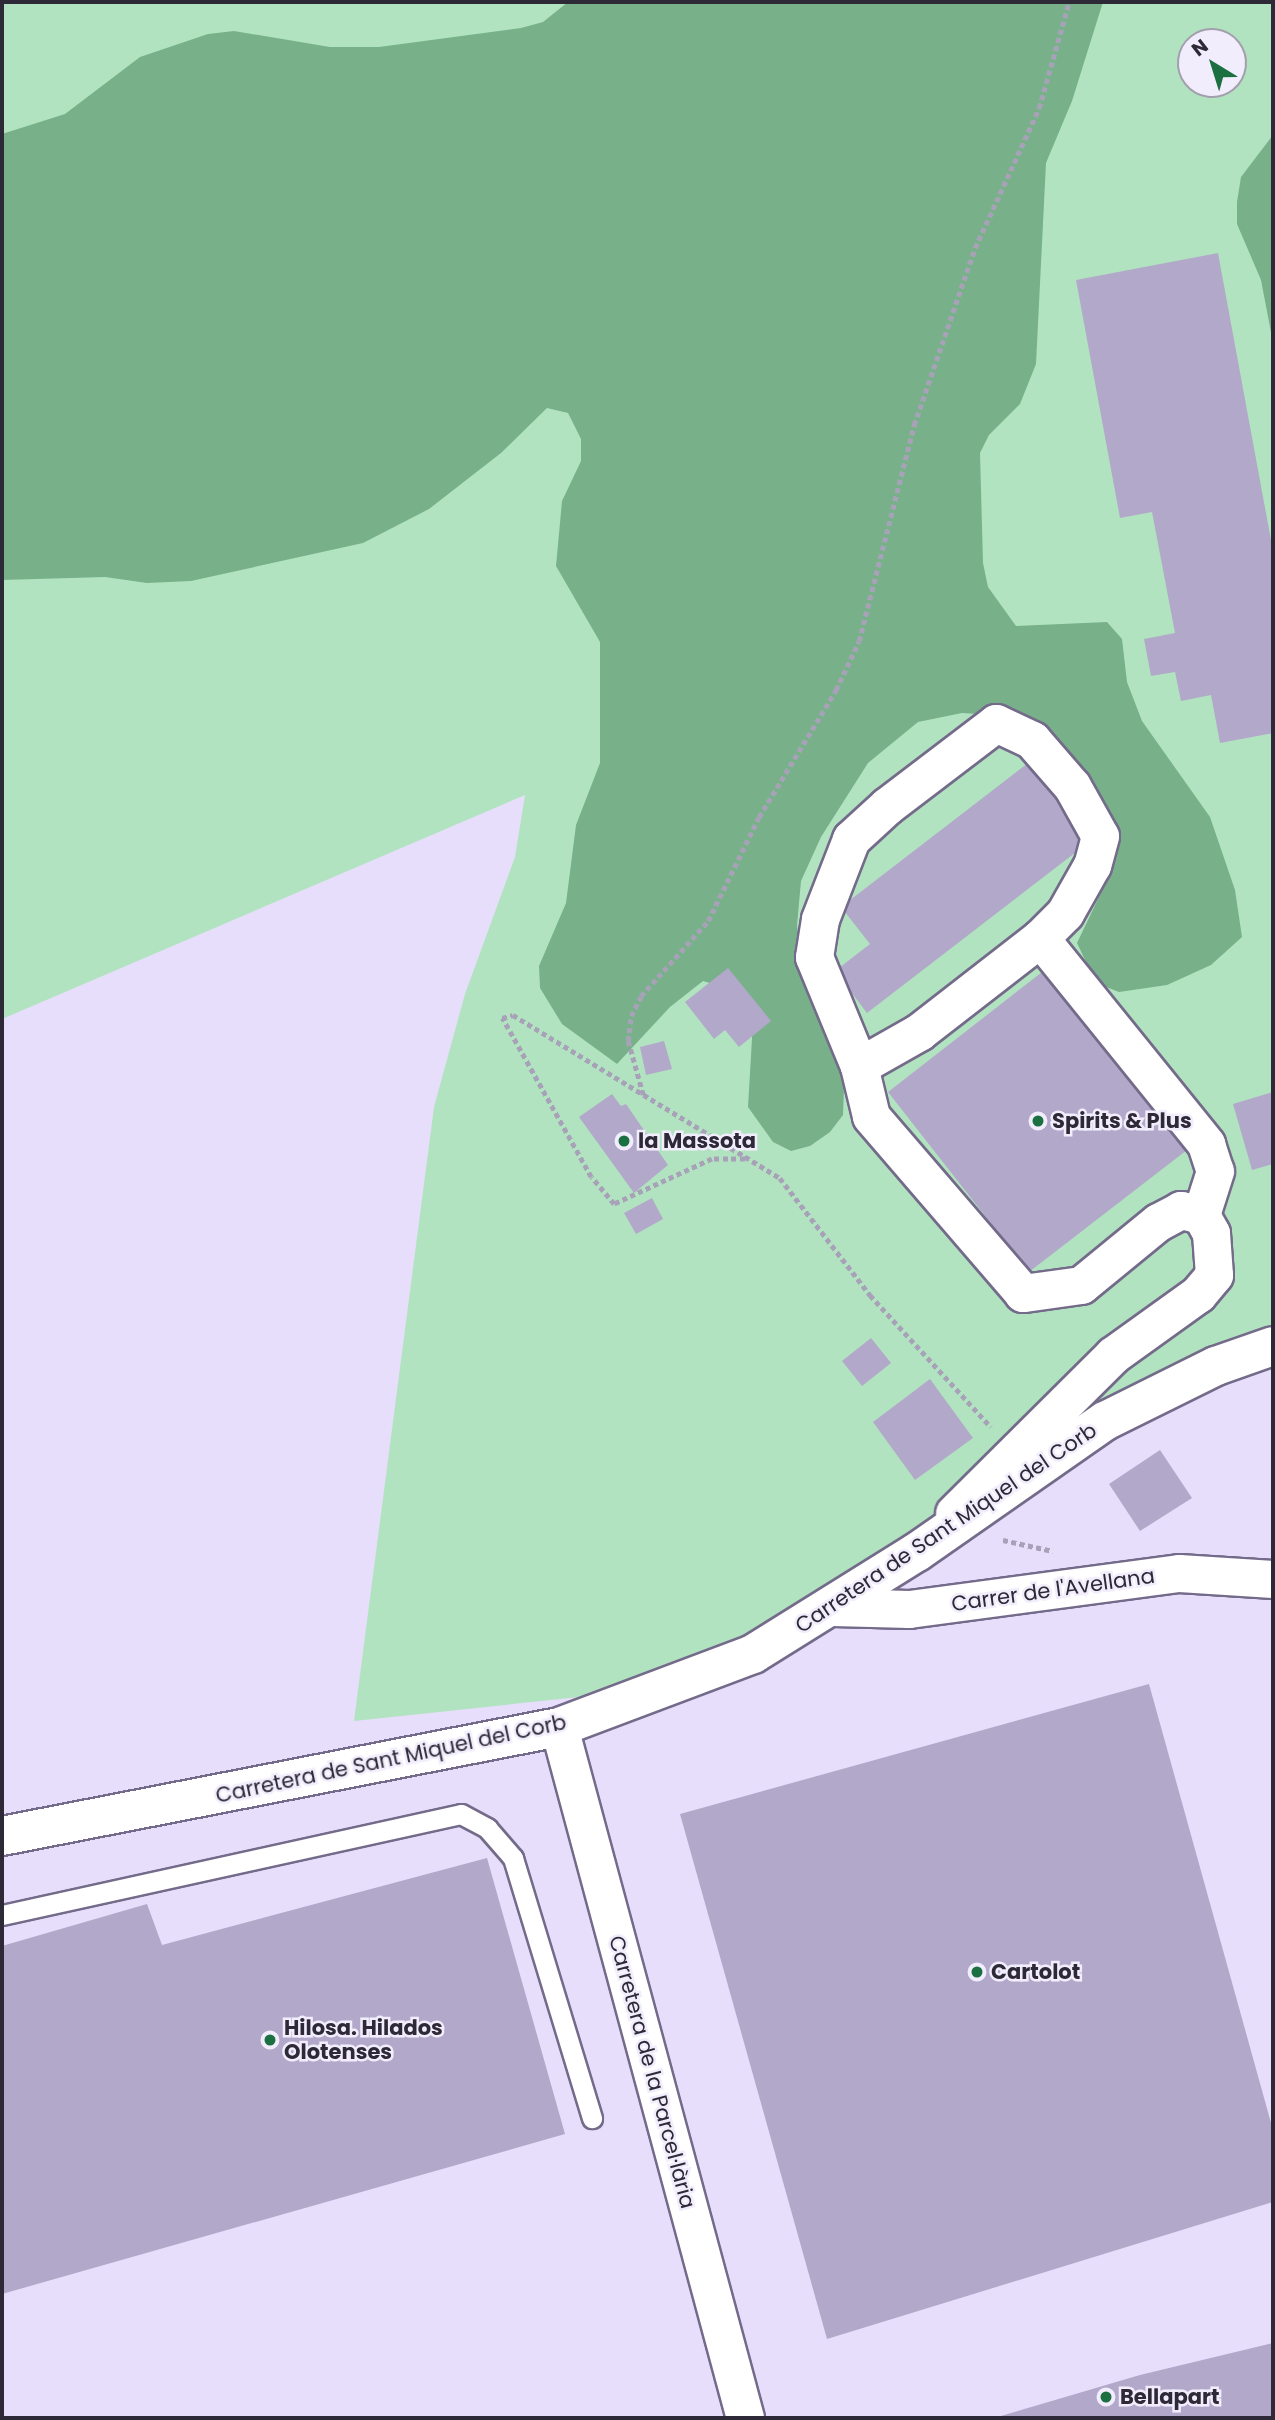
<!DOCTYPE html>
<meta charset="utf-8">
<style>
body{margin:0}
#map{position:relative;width:1275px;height:2420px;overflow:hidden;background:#e6defa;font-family:Poppins,sans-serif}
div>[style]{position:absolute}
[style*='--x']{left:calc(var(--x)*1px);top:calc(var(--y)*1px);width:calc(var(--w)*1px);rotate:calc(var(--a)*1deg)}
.green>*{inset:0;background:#b2e3c0}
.forest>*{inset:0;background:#78b08a}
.building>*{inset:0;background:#b2a8c9}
.path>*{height:4.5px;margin-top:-2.25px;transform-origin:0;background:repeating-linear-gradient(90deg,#a8a2b9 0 5px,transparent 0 8.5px)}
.roads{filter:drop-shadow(2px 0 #746b8a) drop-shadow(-2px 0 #746b8a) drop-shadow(0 2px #746b8a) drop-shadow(0 -2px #746b8a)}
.service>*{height:19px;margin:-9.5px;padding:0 9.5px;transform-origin:9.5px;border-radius:9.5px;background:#fff}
.minor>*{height:37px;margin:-18.5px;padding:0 18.5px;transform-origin:18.5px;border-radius:18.5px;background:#fff}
.tertiary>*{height:38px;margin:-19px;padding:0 19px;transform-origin:19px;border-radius:19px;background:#fff}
.dots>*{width:19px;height:19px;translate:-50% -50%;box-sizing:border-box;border:4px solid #f1edfc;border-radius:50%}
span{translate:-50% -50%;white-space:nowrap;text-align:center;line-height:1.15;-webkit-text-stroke:5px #f1edfc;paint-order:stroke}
.poi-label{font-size:21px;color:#2d2936;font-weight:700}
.left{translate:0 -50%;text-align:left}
.street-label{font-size:21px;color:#2d2936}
.frame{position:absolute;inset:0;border:4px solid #2d2936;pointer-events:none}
.north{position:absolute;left:1177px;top:28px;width:70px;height:70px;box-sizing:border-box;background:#f1edfc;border:2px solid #a39fad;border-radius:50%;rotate:322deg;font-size:19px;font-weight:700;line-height:28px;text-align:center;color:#2d2936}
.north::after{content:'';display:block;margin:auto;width:24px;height:32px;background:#1c6f40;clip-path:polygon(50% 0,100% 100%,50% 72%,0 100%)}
</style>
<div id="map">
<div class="green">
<i style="clip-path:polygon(evenodd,2px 2px,1273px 2px,1273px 1356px,1179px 1391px,925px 1564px,617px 1693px,354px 1721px,434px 1107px,465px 994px,515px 857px,525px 795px,2px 1019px,2px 2px,1191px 42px,1233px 42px,1233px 84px,1191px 84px,1191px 42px)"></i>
</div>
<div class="forest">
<i style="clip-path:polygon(568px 2px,1103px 2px,1072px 101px,1046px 163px,1036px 364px,1020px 404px,989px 435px,980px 453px,983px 563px,988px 587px,1016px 626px,1107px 622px,1122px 639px,1127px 682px,1142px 721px,1210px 817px,1235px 890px,1242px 937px,1211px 965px,1167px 985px,1119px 992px,1096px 983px,1077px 943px,1109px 876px,1114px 856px,1110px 827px,1044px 731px,1027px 717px,962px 713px,918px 722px,868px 763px,821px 837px,801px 881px,797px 926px,802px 953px,844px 1087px,843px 1115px,830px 1132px,810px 1146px,791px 1151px,773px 1142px,748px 1107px,753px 1021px,726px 988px,703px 981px,670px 1007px,617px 1064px,562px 1024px,540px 988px,539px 966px,566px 903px,576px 825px,600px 763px,600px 642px,556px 566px,562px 501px,581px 461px,581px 439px,568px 413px,547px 408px,501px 453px,429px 509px,363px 543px,191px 581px,147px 583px,105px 577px,2px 580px,2px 134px,65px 114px,140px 57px,208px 34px,234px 31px,330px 47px,379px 47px,521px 28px,543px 22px)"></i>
<i style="clip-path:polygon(1273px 135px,1273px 343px,1261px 280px,1237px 224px,1237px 202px,1241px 177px)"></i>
</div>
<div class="building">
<i style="clip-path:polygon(1218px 253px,1273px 551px,1273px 733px,1220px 743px,1211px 695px,1181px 701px,1175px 672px,1151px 676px,1144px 639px,1175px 633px,1152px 512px,1120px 518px,1076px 280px)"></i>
<i style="clip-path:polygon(1032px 760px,1093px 839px,867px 1013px,835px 971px,870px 944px,841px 907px)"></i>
<i style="clip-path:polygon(728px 968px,771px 1021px,739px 1047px,725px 1030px,714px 1039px,685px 1002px)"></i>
<i style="clip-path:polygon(1046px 969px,1187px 1150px,1029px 1272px,888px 1092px)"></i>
<i style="clip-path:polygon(664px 1041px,672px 1069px,646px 1075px,640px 1047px)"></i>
<i style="clip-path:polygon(1273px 1092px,1273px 1164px,1252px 1170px,1233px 1104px)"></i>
<i style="clip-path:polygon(612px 1094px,621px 1106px,626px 1104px,668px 1165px,634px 1193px,579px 1117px)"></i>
<i style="clip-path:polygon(652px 1198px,663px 1219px,636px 1234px,624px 1213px)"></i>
<i style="clip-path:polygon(871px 1338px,891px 1363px,862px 1386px,842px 1361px)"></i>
<i style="clip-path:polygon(930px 1379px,973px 1438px,915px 1480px,873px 1422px)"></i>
<i style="clip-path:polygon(1160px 1450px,1192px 1498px,1140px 1531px,1109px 1484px)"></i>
<i style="clip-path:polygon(1149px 1684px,1273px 2130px,1273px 2202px,827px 2339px,680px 1814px)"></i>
<i style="clip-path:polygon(487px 1858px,565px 2134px,2px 2294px,2px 1946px,147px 1904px,162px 1945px)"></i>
<i style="clip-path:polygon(1273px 2343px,1273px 2418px,994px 2418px,1140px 2375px)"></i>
</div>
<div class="path">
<i style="--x:643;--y:1095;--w:56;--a:-105.5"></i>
<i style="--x:628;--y:1041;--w:25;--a:-83"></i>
<i style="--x:631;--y:1016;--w:22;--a:-63"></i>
<i style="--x:641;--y:996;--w:101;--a:-48.2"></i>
<i style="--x:708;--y:921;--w:116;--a:-63.9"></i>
<i style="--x:759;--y:817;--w:149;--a:-58.8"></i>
<i style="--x:836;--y:690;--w:54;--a:-64.9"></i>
<i style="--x:859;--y:641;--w:223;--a:-75.7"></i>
<i style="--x:914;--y:425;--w:187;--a:-71"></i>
<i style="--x:975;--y:248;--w:154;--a:-65.4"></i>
<i style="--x:1039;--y:108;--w:110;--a:-74.2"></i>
<i style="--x:745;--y:1159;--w:33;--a:180"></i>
<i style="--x:712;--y:1159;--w:108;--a:155.3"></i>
<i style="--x:614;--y:1204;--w:35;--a:-130"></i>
<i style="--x:591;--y:1177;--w:182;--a:-119.2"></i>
<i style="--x:502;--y:1018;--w:11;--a:-15"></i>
<i style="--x:513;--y:1015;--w:313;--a:31.4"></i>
<i style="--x:780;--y:1178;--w:148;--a:52.4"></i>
<i style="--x:870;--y:1295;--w:179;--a:47.5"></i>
<i style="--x:1003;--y:1540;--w:51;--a:12.4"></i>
</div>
<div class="roads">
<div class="service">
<i style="--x:2;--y:1915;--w:470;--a:-12.4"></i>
<i style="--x:461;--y:1814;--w:30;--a:28"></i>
<i style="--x:487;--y:1828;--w:40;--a:49"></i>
<i style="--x:513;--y:1858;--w:272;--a:73.1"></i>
</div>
<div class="minor">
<i style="--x:859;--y:1066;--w:69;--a:-29.5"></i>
<i style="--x:919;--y:1032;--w:153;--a:-37.8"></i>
<i style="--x:1040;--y:938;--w:265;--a:51.1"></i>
<i style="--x:1206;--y:1144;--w:28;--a:72"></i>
<i style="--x:1215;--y:1171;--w:46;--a:107.7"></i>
<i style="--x:954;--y:1513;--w:224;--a:-44.8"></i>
<i style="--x:1113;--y:1355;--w:105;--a:-35.7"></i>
<i style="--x:1198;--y:1294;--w:25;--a:-50"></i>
<i style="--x:1214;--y:1275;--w:42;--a:-94.1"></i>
<i style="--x:1211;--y:1233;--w:21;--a:-119"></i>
<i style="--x:1201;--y:1215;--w:21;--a:-166"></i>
<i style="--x:1181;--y:1210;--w:26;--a:152"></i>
<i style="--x:1158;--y:1222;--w:99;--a:140.7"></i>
<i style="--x:1081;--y:1285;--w:59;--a:172.1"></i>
<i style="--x:1023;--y:1293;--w:233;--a:-130.7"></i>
<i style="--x:871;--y:1116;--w:51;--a:-103.5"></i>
<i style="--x:859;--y:1066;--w:118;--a:-112.4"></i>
<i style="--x:814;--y:957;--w:38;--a:-81"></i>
<i style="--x:820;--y:919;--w:86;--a:-68.8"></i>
<i style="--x:851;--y:839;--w:49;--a:-42.5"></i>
<i style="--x:887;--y:806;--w:137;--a:-37.3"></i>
<i style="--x:996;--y:723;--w:40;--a:25"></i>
<i style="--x:1032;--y:740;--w:61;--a:49"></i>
<i style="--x:1072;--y:786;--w:57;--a:60.8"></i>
<i style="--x:1100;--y:836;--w:30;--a:105"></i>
<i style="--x:1092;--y:865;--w:55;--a:119.4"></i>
<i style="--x:1065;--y:913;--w:35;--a:135"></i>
<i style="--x:833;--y:1607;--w:76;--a:1.5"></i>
<i style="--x:909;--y:1609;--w:272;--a:-7.6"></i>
<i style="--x:1179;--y:1573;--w:94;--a:3.7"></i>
<i style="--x:559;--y:1727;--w:716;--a:74.93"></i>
</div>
<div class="tertiary">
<i style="--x:2;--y:1836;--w:568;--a:-11.07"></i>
<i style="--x:559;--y:1727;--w:207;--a:-20.6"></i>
<i style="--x:753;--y:1654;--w:193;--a:-31.9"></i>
<i style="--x:917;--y:1552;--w:229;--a:-34.9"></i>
<i style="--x:1105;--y:1421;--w:124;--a:-26.4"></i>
<i style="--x:1216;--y:1366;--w:60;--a:-19.3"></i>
</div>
</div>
<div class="dots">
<i style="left:1038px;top:1121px;background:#1c6f40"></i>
<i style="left:624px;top:1141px;background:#1c6f40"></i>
<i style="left:977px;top:1972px;background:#1c6f40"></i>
<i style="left:270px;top:2040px;background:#1c6f40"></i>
<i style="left:1106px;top:2397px;background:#1c6f40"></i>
</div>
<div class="poi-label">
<span class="left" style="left:1052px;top:1121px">Spirits &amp; Plus</span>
<span class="left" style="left:638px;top:1141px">la Massota</span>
<span class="left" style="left:991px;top:1972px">Cartolot</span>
<span class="left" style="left:284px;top:2040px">Hilosa. Hilados<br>Olotenses</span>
<span class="left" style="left:1120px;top:2397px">Bellapart</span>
</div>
<div class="street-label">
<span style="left:946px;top:1528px;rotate:-34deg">Carretera de Sant Miquel del Corb</span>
<span style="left:1053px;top:1590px;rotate:-8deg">Carrer de l'Avellana</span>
<span style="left:391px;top:1759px;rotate:-12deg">Carretera de Sant Miquel del Corb</span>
<span style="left:652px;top:2072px;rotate:75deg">Carretera de la Parcel·lària</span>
</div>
<div class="frame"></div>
<div class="north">N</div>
</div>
